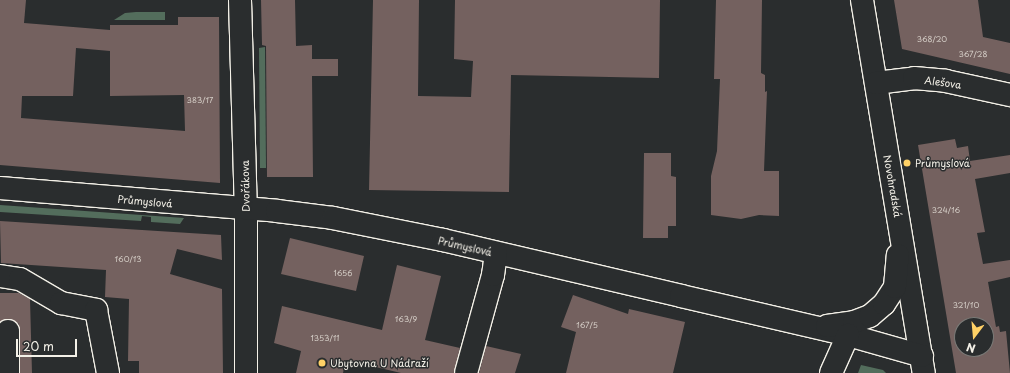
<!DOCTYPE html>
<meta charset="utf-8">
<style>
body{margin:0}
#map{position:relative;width:1010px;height:373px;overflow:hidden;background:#2a2d2e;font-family:"Playpen Sans",sans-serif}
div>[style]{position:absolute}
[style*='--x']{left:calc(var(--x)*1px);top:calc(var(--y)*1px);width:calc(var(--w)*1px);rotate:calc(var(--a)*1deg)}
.green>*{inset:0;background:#536d5c}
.building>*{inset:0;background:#74615f}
.roads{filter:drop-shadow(1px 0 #f4f1e8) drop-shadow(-1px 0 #f4f1e8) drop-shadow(0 1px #f4f1e8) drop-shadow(0 -1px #f4f1e8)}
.minor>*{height:22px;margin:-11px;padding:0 11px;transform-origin:11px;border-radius:11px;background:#2a2d2e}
.dots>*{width:11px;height:11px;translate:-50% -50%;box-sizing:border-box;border:2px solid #2a2d2e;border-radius:50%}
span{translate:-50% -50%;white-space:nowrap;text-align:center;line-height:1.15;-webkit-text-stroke:3px #2a2d2e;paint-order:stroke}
.number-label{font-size:8px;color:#d4cdc6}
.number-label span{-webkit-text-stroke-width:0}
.street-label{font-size:10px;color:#f4f1e8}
.poi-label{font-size:10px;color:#f4f1e8}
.left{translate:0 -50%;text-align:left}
.north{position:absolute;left:954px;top:317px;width:40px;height:40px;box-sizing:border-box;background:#2a2d2e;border:1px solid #7b7b78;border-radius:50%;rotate:196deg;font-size:11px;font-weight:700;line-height:16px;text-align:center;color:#f4f1e8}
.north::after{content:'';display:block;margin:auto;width:14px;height:18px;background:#ffd166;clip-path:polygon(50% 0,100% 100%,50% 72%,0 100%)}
.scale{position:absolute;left:16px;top:339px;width:61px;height:18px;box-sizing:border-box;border:2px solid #f4f1e8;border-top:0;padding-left:5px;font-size:12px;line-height:14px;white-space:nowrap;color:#f4f1e8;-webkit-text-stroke:3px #2a2d2e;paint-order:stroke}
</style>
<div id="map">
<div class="green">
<i style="clip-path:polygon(136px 12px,165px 12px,165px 20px,114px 20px,125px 13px)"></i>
<i style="clip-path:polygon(265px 47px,266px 168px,260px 168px,259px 48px)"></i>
<i style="clip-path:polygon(0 205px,184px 218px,180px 224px,151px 222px,151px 217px,142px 216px,141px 221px,0 212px)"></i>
<i style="clip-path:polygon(861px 365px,883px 370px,886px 373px,858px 373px)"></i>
</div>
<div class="building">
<i style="clip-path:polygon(evenodd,0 0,26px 0,24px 23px,110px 30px,110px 25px,178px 25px,178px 17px,219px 17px,220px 183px,0 165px,0 0,76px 48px,110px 51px,110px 96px,184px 95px,185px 131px,21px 118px,22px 96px,73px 96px,76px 48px)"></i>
<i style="clip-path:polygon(261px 0,295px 0,296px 46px,312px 45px,312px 59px,338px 59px,338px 76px,312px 76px,313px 177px,267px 177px,266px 46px,262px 45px)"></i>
<i style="clip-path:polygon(373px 0,419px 0,418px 96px,471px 97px,473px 61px,454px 59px,455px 0,660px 0,659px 78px,511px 75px,509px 192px,369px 190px)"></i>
<i style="clip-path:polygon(716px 0,762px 0,761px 73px,765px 75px,765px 92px,767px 91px,764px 171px,779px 171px,779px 216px,759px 215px,741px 219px,711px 215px,711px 176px,717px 151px,720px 79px,714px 79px)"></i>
<i style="clip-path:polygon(894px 0,978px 0,983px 37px,1010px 43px,1010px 74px,902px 49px)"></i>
<i style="clip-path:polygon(evenodd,955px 139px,957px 148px,968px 146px,970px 161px,1010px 155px,1010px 173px,975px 179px,985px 232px,977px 233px,983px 264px,1010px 260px,1010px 277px,988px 282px,996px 327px,999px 326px,1000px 332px,1006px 331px,1010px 373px,956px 373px,918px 145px,955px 139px,962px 325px,986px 325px,986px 349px,962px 349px,962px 325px)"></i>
<i style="clip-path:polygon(644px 153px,671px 153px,671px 176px,676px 177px,676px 226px,668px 226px,668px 238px,643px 238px)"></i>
<i style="clip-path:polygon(0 221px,221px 235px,222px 260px,177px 249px,170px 274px,222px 289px,223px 373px,139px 373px,139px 361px,128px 361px,129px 299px,105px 297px,106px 270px,1px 263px)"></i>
<i style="clip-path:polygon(290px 238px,364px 256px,356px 291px,281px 274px)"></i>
<i style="clip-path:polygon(397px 265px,441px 276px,425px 340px,460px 348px,454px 373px,401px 373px,346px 360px,343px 373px,296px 373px,301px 351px,274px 343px,282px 306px,382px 330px)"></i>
<i style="clip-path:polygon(0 293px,19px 293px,30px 299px,32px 373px,20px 373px,19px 324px,8px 319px,0 322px)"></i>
<i style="clip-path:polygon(573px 295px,628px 314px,629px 309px,685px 322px,673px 373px,566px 373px,576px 332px,561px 327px)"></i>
<i style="clip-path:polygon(486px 346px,521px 354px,515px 373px,479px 373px)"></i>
</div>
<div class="roads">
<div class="minor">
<i style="--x:240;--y:0;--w:209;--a:88.4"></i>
<i style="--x:246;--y:209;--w:164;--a:90"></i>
<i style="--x:862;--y:0;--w:378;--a:80.6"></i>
<i style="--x:876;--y:83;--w:38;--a:-7"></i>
<i style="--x:914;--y:78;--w:32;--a:5"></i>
<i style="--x:946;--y:81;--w:66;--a:12.3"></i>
<i style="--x:0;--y:188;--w:278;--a:4.7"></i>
<i style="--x:277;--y:211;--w:56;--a:7.1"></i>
<i style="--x:333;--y:218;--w:112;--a:11.3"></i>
<i style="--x:443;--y:240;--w:244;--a:13.2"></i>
<i style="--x:681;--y:296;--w:171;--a:13.1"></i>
<i style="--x:848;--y:335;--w:77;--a:15.8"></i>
<i style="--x:0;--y:276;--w:20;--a:9"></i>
<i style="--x:20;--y:279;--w:48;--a:30.3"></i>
<i style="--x:61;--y:303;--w:36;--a:11"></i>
<i style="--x:96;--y:310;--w:64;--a:79.2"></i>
<i style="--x:827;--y:326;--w:27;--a:-8"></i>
<i style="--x:854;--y:322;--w:17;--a:-21"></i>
<i style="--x:870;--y:316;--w:18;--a:-41"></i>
<i style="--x:884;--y:304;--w:20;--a:-57"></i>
<i style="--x:895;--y:287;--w:32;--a:-85"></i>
<i style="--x:8;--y:331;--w:42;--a:90"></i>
<i style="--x:466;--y:373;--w:102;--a:-74.6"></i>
<i style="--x:493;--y:275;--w:22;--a:-82"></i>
<i style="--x:831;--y:373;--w:42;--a:-65.9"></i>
</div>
</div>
<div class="dots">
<i style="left:907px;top:163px;background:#ffd166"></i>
<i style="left:322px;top:363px;background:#ffd166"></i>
</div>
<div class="number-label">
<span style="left:932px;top:40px">368/20</span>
<span style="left:973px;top:55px">367/28</span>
<span style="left:200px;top:101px">383/17</span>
<span style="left:946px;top:211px">324/16</span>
<span style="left:128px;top:260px">160/13</span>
<span style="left:343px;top:274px">1656</span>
<span style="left:966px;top:306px">321/10</span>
<span style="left:406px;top:320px">163/9</span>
<span style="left:587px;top:326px">167/5</span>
<span style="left:325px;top:339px">1353/11</span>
</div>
<div class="street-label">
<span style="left:943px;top:82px;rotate:8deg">Alešova</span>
<span style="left:245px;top:186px;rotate:-91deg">Dvořákova</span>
<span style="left:893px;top:186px;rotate:80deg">Novohradská</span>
<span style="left:145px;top:201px;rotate:5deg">Průmyslová</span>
<span style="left:465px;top:246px;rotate:13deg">Průmyslová</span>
</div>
<div class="poi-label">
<span class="left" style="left:915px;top:163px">Průmyslová</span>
<span class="left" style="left:330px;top:363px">Ubytovna U Nádraží</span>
</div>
<div class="north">N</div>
<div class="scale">20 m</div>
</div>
